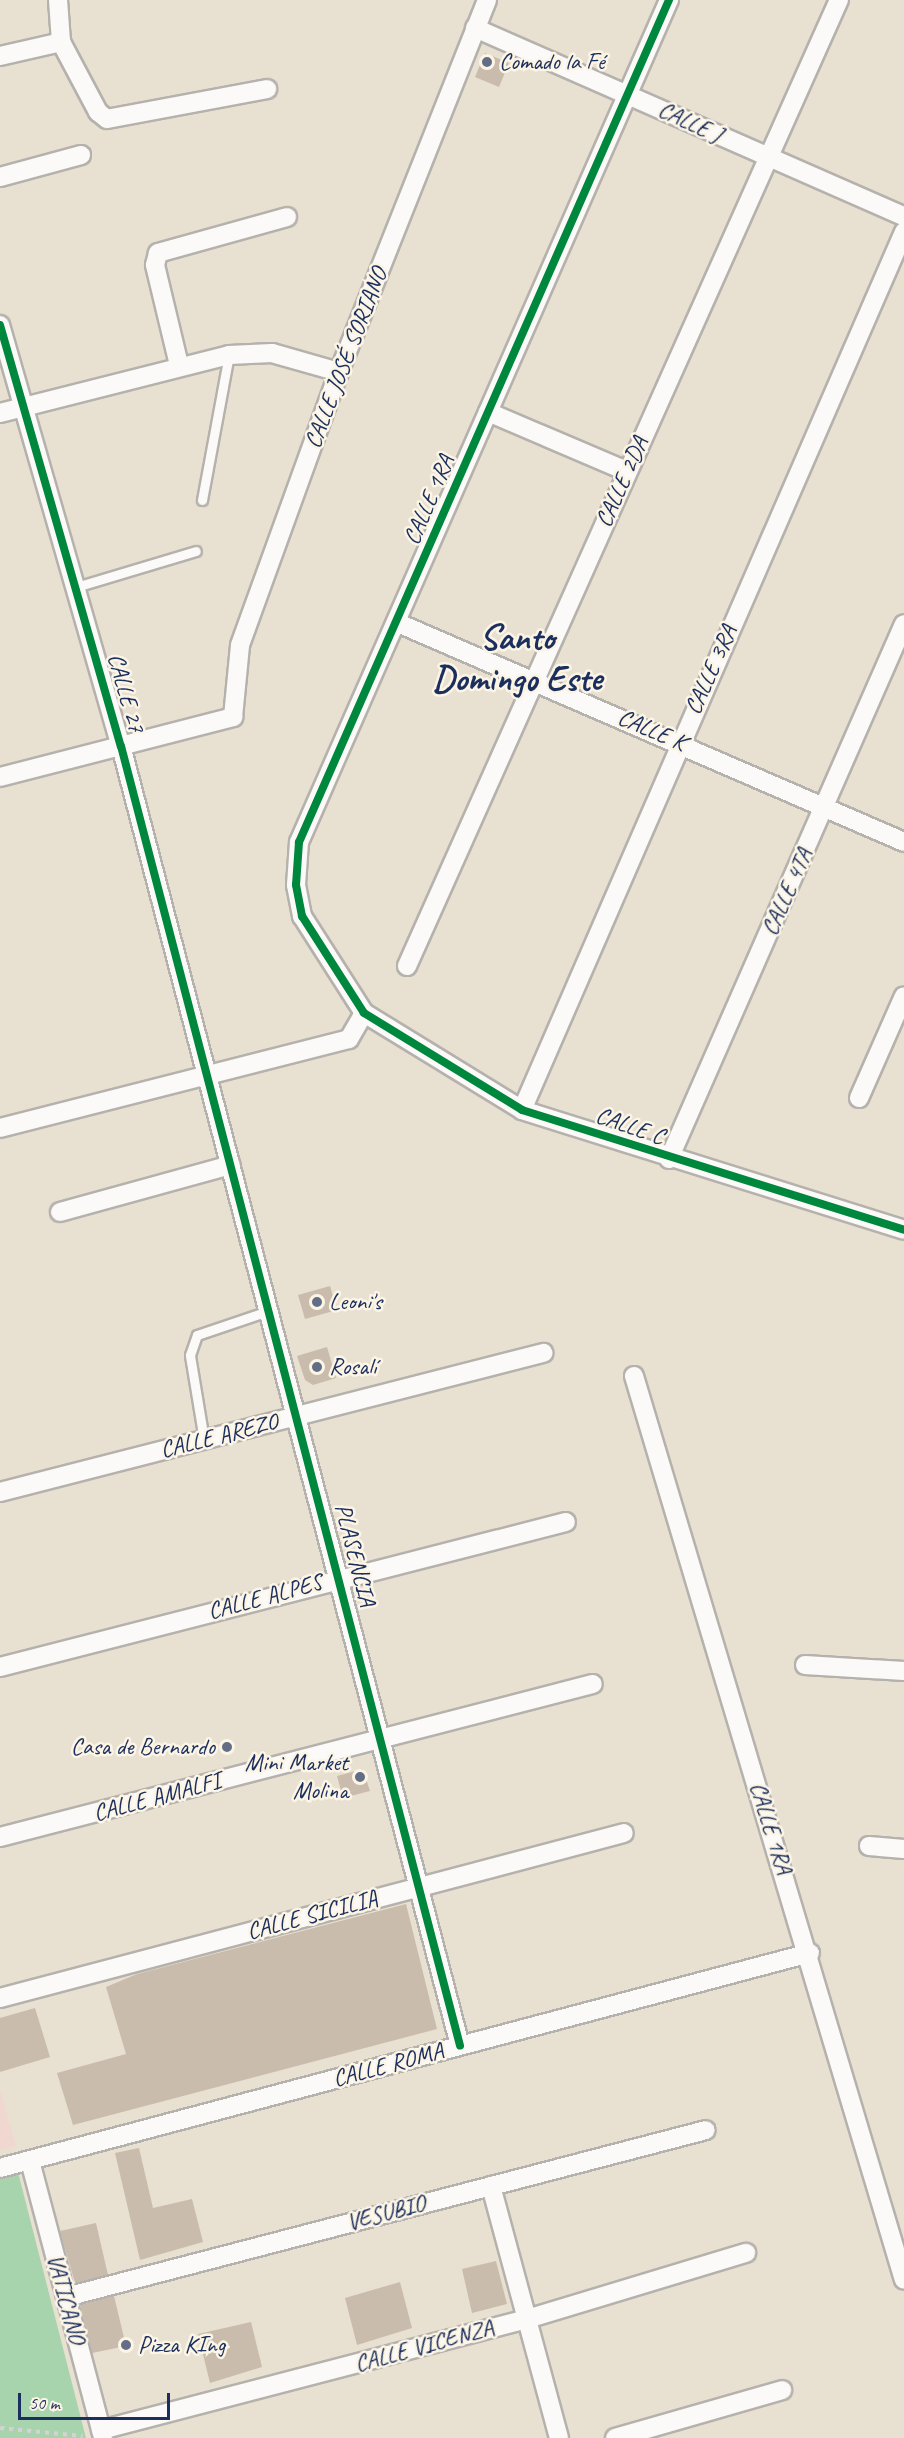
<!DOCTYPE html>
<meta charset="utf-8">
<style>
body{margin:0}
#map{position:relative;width:904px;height:2438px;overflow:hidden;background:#e8e0d0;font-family:Caveat,sans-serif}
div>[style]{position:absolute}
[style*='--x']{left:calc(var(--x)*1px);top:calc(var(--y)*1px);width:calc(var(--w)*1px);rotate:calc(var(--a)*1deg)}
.built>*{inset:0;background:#f0d7d0}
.green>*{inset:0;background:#a8d4ad}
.building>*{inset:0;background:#cabcad}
.path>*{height:4px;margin-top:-2px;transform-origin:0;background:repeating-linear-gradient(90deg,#d4d3d2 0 4.5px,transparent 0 9px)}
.roads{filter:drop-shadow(2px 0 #b5b1ac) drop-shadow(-2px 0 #b5b1ac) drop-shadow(0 2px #b5b1ac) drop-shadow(0 -2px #b5b1ac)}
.service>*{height:9px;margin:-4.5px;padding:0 4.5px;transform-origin:4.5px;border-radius:4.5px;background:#fcfaf8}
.minor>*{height:18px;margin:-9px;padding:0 9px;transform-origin:9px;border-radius:9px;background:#fcfaf8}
.cycleway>*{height:8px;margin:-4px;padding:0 4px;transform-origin:4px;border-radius:4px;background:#00873e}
.dots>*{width:16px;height:16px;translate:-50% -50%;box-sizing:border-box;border:3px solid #fcf5e5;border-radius:50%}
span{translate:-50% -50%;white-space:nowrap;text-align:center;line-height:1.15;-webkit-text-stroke:5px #fcf5e5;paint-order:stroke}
.poi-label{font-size:24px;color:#1b2f5e}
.left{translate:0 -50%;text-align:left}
.right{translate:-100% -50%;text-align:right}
.street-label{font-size:24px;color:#1b2f5e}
.town-label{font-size:36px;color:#1b2f5e;font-weight:700}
.scale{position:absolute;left:18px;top:2393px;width:152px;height:27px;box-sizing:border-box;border:3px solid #1b2f5e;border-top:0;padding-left:8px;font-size:18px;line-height:21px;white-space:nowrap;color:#1b2f5e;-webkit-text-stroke:4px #fcf5e5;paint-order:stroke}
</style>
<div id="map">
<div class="built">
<i style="clip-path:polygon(0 2089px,16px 2146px,0 2150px)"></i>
</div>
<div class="green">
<i style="clip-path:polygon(18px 2172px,86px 2438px,0 2438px,0 2177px)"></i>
</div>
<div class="building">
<i style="clip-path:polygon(485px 53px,509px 63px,499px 87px,475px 77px)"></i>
<i style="clip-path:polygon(330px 1286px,337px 1310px,305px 1319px,298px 1295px)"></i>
<i style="clip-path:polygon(327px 1347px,336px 1378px,313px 1385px,305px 1380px,297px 1356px)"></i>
<i style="clip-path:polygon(363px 1769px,370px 1791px,343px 1798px,337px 1776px)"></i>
<i style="clip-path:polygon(406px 1904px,437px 2029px,73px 2125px,57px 2073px,126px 2054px,106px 1987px,137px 1974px)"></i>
<i style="clip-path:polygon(35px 2008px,50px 2057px,0 2072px,0 2018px)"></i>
<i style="clip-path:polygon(139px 2148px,153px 2208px,192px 2199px,203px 2242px,140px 2260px,115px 2153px)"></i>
<i style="clip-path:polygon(96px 2223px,108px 2275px,75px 2283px,60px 2231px)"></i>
<i style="clip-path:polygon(496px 2261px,507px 2304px,472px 2313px,462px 2269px)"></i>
<i style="clip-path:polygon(400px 2282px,412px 2328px,357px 2345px,345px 2298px)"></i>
<i style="clip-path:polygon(114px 2296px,126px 2346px,92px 2353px,80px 2305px)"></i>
<i style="clip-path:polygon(251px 2322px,262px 2367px,210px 2383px,198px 2334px)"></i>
</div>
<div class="path">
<i style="--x:0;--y:2428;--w:83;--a:5.5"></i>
</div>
<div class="roads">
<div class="service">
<i style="--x:202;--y:500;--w:147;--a:-79.5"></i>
<i style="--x:76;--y:587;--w:125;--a:-16.7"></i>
<i style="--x:204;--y:1440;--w:86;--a:-99.4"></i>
<i style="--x:190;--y:1355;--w:21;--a:-71"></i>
<i style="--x:197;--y:1335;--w:78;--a:-18.7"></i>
</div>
<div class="minor">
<i style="--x:58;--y:0;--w:42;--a:85.9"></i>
<i style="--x:61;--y:42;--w:79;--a:62.1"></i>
<i style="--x:98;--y:112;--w:11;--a:38"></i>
<i style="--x:107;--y:119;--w:163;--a:-10.6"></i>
<i style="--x:669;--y:0;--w:920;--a:113.72"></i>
<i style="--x:299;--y:842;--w:43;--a:94"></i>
<i style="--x:296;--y:885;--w:32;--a:79"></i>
<i style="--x:302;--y:916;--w:115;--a:57.4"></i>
<i style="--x:364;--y:1013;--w:185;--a:31.5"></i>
<i style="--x:522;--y:1110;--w:400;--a:17.4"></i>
<i style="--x:475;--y:28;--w:468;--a:23.7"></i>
<i style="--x:0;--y:56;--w:63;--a:-12.9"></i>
<i style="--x:0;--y:177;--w:84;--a:-15.2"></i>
<i style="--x:0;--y:325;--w:438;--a:74"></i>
<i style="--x:121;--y:746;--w:1343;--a:75.38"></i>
<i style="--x:179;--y:365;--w:103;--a:-103.5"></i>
<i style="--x:155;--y:265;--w:12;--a:-76"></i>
<i style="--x:158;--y:253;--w:134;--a:-15.6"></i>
<i style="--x:488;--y:412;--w:150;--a:23.1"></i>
<i style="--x:0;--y:413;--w:236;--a:-14.2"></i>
<i style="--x:229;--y:355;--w:43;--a:-2.7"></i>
<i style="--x:272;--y:353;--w:70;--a:15.8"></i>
<i style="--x:398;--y:623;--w:551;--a:23.4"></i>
<i style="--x:0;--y:777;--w:241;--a:-14.4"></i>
<i style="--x:233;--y:717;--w:72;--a:-84.4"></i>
<i style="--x:240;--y:645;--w:290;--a:-70.1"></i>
<i style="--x:339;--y:372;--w:400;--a:-68.3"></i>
<i style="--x:407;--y:966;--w:1058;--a:-65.91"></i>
<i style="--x:859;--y:1098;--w:111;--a:-66.2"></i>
<i style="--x:522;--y:1110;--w:958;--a:-66.49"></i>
<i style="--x:0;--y:1128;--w:360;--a:-14.3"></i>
<i style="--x:349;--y:1039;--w:30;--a:-60"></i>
<i style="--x:669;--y:1159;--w:584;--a:-66.29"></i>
<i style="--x:60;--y:1212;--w:177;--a:-15.4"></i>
<i style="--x:634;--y:1376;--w:943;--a:73.37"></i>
<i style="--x:0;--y:1492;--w:561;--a:-14.36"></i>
<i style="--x:805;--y:1665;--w:99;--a:3.5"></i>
<i style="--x:0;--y:1667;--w:584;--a:-14.37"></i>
<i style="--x:0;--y:1837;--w:612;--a:-14.47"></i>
<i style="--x:869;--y:1846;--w:35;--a:5"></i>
<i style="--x:0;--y:1998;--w:645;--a:-14.81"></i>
<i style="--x:30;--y:2161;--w:286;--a:75.2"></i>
<i style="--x:0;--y:2168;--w:838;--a:-14.87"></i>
<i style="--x:491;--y:2186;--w:261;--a:74.9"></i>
<i style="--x:66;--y:2297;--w:661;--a:-14.62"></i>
<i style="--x:101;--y:2430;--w:440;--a:-14.6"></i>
<i style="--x:527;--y:2319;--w:229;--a:-16.8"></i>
<i style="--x:615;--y:2438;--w:174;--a:-16"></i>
</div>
</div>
<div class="cycleway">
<i style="--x:669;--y:0;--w:920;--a:113.72"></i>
<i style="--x:299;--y:842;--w:43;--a:94"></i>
<i style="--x:296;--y:885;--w:32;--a:79"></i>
<i style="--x:302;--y:916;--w:115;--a:57.4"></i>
<i style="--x:364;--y:1013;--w:185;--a:31.5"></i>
<i style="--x:522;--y:1110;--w:400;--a:17.4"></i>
<i style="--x:0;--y:325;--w:438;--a:74"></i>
<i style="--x:121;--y:746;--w:1343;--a:75.38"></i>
</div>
<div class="dots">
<i style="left:487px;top:62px;background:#636d86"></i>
<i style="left:317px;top:1302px;background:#636d86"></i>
<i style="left:317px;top:1367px;background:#636d86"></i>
<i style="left:227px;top:1747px;background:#636d86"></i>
<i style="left:360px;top:1777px;background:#636d86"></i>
<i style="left:126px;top:2345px;background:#636d86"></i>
</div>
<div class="poi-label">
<span class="left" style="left:499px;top:62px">Comado la Fé</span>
<span class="left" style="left:329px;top:1302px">Leoni's</span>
<span class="left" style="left:329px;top:1367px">Rosalí</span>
<span class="right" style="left:215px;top:1747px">Casa de Bernardo</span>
<span class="right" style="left:348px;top:1777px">Mini Market<br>Molina</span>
<span class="left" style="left:138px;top:2345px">Pizza KIng</span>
</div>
<div class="street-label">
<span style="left:690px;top:122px;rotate:25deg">CALLE J</span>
<span style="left:346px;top:358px;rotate:-69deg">CALLE JOSÉ SORIANO</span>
<span style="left:622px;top:482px;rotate:-66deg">CALLE 2DA</span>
<span style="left:429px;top:500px;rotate:-67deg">CALLE 1RA</span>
<span style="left:711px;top:670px;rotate:-66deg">CALLE 3RA</span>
<span style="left:126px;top:693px;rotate:74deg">CALLE 27</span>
<span style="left:652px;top:730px;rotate:23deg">CALLE K</span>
<span style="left:787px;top:892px;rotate:-66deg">CALLE 4TA</span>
<span style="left:630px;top:1126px;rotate:19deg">CALLE C</span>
<span style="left:219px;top:1436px;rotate:-14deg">CALLE AREZO</span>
<span style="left:355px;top:1555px;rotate:76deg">PLASENCIA</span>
<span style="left:265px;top:1597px;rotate:-15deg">CALLE ALPES</span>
<span style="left:157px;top:1797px;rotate:-15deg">CALLE AMALFI</span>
<span style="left:771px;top:1828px;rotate:73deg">CALLE 1RA</span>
<span style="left:312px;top:1915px;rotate:-15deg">CALLE SICILIA</span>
<span style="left:388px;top:2065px;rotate:-15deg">CALLE ROMA</span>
<span style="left:386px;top:2213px;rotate:-15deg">VESUBIO</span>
<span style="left:66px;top:2299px;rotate:75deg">VATICANO</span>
<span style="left:424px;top:2346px;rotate:-15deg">CALLE VICENZA</span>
</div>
<div class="town-label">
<span style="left:517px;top:658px">Santo<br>Domingo Este</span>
</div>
<div class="scale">50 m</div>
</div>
